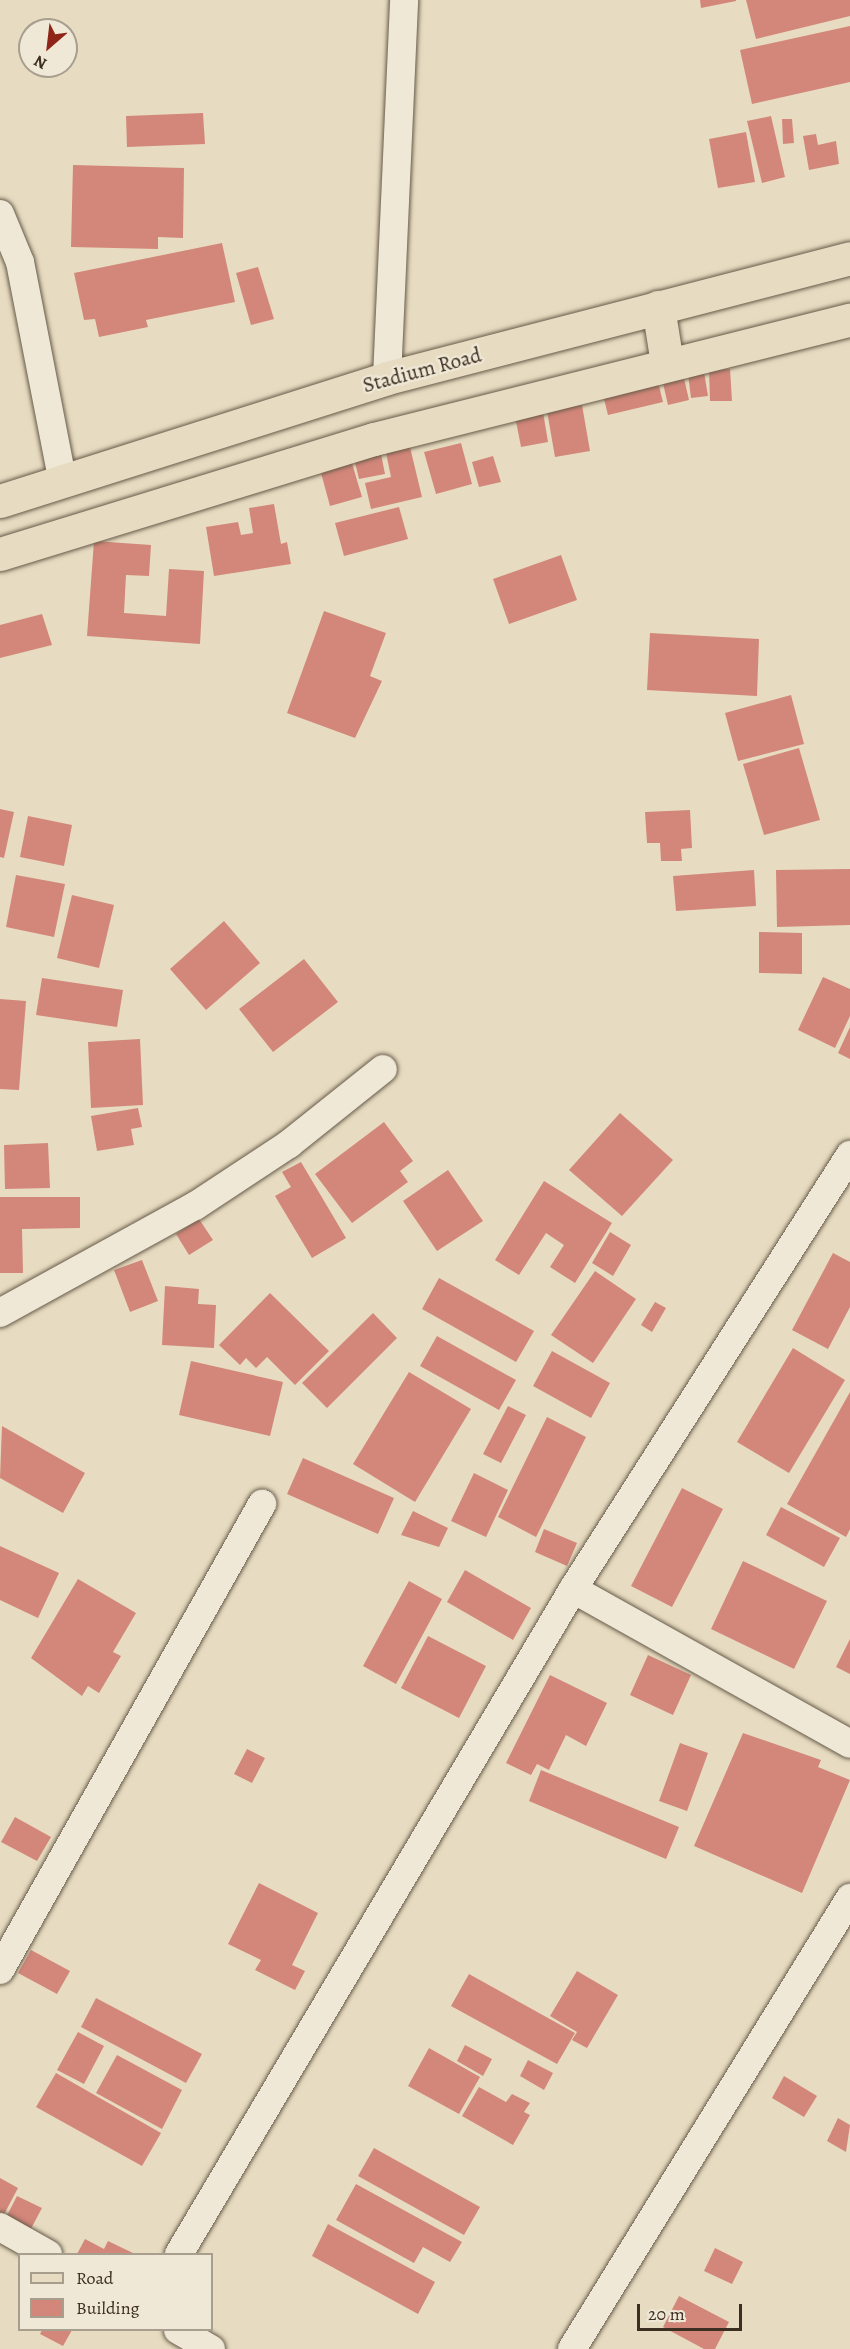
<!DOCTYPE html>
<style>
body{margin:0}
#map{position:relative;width:850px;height:2349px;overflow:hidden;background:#e7dcc1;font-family:Alegreya,serif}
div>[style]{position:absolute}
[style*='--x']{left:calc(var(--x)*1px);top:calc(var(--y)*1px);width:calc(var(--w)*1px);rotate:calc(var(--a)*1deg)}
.building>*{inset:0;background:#d3877a}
.roads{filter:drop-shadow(0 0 2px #675a49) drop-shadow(0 0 2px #675a49)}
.street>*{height:28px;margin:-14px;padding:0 14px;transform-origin:14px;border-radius:14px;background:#efe8d7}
.primary>*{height:33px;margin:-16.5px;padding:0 16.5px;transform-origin:16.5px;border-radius:16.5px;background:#e7dcc1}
span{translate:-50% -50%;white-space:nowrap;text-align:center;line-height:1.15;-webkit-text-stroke:4.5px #efe8d7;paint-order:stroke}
.street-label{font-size:21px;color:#3c2e21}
.legend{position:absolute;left:18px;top:2253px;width:195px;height:78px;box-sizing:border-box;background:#efe8d7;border:2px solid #a79e8e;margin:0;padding:8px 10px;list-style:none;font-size:18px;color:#3c2e21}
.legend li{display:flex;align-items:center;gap:12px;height:30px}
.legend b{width:30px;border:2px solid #a79e8e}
.north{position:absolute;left:18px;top:18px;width:60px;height:60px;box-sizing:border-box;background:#efe8d7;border:2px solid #a79e8e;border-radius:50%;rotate:208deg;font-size:16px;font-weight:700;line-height:24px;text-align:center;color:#3c2e21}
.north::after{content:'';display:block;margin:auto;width:21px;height:27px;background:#8f2418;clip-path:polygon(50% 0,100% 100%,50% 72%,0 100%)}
.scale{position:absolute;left:637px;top:2304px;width:105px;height:27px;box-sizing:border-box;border:3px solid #3c2e21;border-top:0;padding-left:8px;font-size:18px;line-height:21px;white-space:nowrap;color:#3c2e21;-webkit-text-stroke:4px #efe8d7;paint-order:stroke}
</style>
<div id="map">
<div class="building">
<i style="clip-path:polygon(700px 0,736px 0,736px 1px,701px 8px)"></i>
<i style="clip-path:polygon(746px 0,850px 0,850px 16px,756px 39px)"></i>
<i style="clip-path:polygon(850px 26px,850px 82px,752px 104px,740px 50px)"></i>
<i style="clip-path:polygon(203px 113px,205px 144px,127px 147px,126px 116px)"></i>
<i style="clip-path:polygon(771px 116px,785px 177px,762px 183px,747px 121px)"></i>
<i style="clip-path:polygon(782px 119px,792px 119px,794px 143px,783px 144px)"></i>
<i style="clip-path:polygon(746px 132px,755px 182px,718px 188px,709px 139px)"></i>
<i style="clip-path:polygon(816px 134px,818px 145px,836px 141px,839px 164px,809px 170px,803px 136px)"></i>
<i style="clip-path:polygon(73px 165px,184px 168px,183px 238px,158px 237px,158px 249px,71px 247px)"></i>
<i style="clip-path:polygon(222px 243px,235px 302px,146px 320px,148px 327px,99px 337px,95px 319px,84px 320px,74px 273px)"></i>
<i style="clip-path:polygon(258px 267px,274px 319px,251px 325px,236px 273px)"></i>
<i style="clip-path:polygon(730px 369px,732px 401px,710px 401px,709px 370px)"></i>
<i style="clip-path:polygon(704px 372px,708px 396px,691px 398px,688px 374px)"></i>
<i style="clip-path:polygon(656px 374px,663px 402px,608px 415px,601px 387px)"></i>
<i style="clip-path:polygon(683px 374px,689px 400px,668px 405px,662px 379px)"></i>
<i style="clip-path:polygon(582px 405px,590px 451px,555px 457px,547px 411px)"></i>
<i style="clip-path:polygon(542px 406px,548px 442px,521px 447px,514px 411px)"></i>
<i style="clip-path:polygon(409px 443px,422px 497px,371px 509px,365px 483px,391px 477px,385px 448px)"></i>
<i style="clip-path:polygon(461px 443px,472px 484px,436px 494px,424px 452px)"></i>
<i style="clip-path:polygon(380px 449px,385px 474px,359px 479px,353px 454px)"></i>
<i style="clip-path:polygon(349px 453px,362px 497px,330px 506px,318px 462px)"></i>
<i style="clip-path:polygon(493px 456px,501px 482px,479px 487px,472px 462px)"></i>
<i style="clip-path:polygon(274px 504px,281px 544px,287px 542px,291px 564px,214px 576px,206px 527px,238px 522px,241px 535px,253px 533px,249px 508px)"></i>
<i style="clip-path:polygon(399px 507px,408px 539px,344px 556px,335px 523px)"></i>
<i style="clip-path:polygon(94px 541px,151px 545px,149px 576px,126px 575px,124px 613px,166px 616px,169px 569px,204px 571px,200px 644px,87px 636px)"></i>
<i style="clip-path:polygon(561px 555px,577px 600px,509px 624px,493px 579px)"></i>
<i style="clip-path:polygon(324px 611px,386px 633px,370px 676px,382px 681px,355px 738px,287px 713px)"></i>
<i style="clip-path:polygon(42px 614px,52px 645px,0 658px,0 625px)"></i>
<i style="clip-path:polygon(650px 633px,759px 639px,757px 696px,647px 690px)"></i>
<i style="clip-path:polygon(791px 695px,804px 744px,738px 761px,725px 713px)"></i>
<i style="clip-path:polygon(799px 748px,820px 820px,764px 835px,743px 764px)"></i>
<i style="clip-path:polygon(0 809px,14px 812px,4px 858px,0 857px)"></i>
<i style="clip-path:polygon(690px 810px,692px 848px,681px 849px,682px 861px,661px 861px,660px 843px,647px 843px,645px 812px)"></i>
<i style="clip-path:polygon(28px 816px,72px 825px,64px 866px,20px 857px)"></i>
<i style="clip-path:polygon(850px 869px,850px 925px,777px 927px,776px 870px)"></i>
<i style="clip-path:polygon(754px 870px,756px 906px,676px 911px,673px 876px)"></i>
<i style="clip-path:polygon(16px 875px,65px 884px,54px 937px,6px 927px)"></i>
<i style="clip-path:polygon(72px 895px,114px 905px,99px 968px,57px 958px)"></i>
<i style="clip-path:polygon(224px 921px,260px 963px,206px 1010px,170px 969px)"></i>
<i style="clip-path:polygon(759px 932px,802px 933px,802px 974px,759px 973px)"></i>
<i style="clip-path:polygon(304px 959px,338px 1002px,273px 1052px,239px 1009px)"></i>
<i style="clip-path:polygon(823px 977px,850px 989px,850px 1016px,835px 1048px,798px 1030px)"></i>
<i style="clip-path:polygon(42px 978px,123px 990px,117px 1027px,36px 1015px)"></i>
<i style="clip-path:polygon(0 999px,26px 1001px,19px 1090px,0 1089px)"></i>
<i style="clip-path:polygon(850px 1027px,850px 1059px,838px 1053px)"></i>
<i style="clip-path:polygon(140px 1039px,143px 1105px,91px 1108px,88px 1042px)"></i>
<i style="clip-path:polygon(138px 1108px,142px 1127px,131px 1129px,134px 1145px,97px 1151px,91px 1116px)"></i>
<i style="clip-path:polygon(620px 1113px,673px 1160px,622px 1216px,569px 1170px)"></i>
<i style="clip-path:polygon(384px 1122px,413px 1161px,400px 1171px,408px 1182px,352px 1223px,315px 1174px)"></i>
<i style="clip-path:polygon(48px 1143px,50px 1188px,5px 1189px,4px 1145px)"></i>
<i style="clip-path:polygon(301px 1162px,346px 1238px,312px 1258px,275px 1196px,291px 1187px,282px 1172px)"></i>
<i style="clip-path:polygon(448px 1170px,483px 1221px,437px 1251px,403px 1201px)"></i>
<i style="clip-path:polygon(544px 1181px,612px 1223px,575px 1283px,550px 1267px,564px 1245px,546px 1233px,519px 1275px,495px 1260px)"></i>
<i style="clip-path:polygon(0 1197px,80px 1197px,80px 1228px,22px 1229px,23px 1273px,0 1273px)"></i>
<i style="clip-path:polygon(199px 1219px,213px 1240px,189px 1255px,176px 1234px)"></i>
<i style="clip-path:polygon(610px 1232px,631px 1245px,613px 1276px,592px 1263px)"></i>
<i style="clip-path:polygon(833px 1253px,850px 1262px,850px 1307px,828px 1349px,792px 1330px)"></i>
<i style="clip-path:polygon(142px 1260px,158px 1301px,130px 1312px,114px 1270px)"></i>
<i style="clip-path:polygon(595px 1271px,636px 1299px,593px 1363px,551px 1335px)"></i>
<i style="clip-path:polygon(439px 1278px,534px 1331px,516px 1362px,422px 1309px)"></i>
<i style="clip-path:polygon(165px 1286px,199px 1289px,198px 1304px,216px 1305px,214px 1348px,162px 1345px)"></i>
<i style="clip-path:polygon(270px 1293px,329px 1351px,295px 1385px,267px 1357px,256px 1368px,246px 1358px,240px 1365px,219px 1345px)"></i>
<i style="clip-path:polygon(655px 1302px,666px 1308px,652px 1332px,641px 1325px)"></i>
<i style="clip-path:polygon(373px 1313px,397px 1338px,327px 1408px,302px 1383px)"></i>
<i style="clip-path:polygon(437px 1336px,516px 1380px,499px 1410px,420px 1366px)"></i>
<i style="clip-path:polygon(793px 1348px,845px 1380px,789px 1473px,737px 1442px)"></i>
<i style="clip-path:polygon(552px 1351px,610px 1383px,591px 1418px,533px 1386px)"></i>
<i style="clip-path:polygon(191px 1361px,283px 1382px,270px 1436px,179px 1415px)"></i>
<i style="clip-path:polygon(409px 1372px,471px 1409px,415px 1502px,353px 1464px)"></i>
<i style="clip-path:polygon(850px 1392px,850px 1529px,846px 1537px,787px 1504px)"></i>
<i style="clip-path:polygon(508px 1406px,526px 1415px,501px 1463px,483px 1454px)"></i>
<i style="clip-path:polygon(547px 1417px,586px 1437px,536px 1537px,498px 1517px)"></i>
<i style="clip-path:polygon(2px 1426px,85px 1473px,63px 1513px,0 1478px)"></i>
<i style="clip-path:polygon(303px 1458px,394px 1498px,378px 1534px,287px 1494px)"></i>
<i style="clip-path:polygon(474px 1473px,508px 1490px,486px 1537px,451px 1521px)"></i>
<i style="clip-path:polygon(682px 1488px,723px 1509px,672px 1607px,631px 1586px)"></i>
<i style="clip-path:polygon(781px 1507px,840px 1538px,824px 1567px,766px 1535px)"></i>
<i style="clip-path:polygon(413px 1511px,448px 1528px,439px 1547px,401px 1535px)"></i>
<i style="clip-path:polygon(544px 1529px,577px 1543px,567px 1566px,535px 1552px)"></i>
<i style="clip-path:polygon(0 1546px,59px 1573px,38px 1618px,0 1600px)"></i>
<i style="clip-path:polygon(743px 1561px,827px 1601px,794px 1669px,711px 1629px)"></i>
<i style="clip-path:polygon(465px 1570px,531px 1608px,513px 1640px,447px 1602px)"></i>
<i style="clip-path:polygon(78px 1579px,136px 1613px,113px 1652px,121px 1656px,99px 1693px,88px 1686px,82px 1696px,31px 1658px)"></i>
<i style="clip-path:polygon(409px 1581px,442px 1599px,396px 1684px,363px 1666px)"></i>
<i style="clip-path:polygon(428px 1636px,486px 1666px,459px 1718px,401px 1688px)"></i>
<i style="clip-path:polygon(850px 1639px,850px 1674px,836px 1667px)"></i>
<i style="clip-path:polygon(648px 1655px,691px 1675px,673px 1715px,630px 1695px)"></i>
<i style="clip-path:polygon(550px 1675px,607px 1703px,586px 1746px,566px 1735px,549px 1770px,537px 1764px,531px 1775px,506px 1763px)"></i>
<i style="clip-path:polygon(743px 1733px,821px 1760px,818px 1767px,850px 1780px,802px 1893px,694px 1846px)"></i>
<i style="clip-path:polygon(680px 1743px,708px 1753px,687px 1811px,659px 1801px)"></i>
<i style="clip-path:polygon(247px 1749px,265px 1758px,252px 1783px,234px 1774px)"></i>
<i style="clip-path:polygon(541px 1770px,679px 1827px,666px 1859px,529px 1801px)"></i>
<i style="clip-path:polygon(15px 1817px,51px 1837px,37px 1861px,1px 1842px)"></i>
<i style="clip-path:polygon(259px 1883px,318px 1913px,292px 1965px,305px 1971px,295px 1990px,255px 1970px,261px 1960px,228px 1944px)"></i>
<i style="clip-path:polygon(31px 1950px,70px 1971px,57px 1994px,18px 1973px)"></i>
<i style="clip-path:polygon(577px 1971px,618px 1995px,587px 2048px,572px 2040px,577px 2032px,550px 2016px)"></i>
<i style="clip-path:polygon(469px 1974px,575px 2033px,557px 2064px,451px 2006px)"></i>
<i style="clip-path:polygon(96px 1998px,202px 2054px,186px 2083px,81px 2027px)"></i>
<i style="clip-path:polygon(78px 2032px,104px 2046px,84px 2084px,57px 2070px)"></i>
<i style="clip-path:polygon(465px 2045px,492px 2059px,483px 2076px,457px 2061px)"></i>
<i style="clip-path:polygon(429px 2048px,480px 2077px,459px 2114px,408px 2086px)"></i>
<i style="clip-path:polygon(117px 2055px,182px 2090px,162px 2129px,96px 2093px)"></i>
<i style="clip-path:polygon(528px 2060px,553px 2073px,544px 2090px,520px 2076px)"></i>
<i style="clip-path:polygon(56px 2073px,161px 2133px,142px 2166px,36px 2107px)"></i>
<i style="clip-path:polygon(784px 2076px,817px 2096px,804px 2117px,772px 2098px)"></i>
<i style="clip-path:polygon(479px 2087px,506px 2102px,512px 2094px,530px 2103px,524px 2112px,530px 2115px,513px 2145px,462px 2116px)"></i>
<i style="clip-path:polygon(838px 2118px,850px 2125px,846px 2152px,827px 2141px)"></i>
<i style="clip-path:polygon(374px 2148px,480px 2207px,464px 2235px,358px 2176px)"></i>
<i style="clip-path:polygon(0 2178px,18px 2188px,0 2222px)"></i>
<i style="clip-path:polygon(356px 2184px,462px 2242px,450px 2262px,423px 2247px,414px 2263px,336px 2220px)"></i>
<i style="clip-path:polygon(17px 2196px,42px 2208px,26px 2238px,2px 2225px)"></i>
<i style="clip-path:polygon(328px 2224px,435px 2282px,418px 2314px,312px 2256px)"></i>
<i style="clip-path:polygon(85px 2239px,104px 2249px,108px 2241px,135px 2254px,77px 2254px)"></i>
<i style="clip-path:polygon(715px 2248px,743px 2262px,732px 2284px,704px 2271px)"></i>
<i style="clip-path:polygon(679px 2296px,729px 2322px,715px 2349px,704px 2349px,663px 2327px)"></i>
<i style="clip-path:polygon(42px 2330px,72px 2330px,63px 2346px,40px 2334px)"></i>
</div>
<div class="roads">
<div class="street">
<i style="--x:0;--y:214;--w:52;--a:67.4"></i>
<i style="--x:20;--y:262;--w:221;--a:79"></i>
<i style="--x:387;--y:378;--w:378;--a:-87.4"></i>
<i style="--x:0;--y:1313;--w:222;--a:-28.8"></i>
<i style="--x:195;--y:1206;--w:113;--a:-33.4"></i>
<i style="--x:289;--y:1144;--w:120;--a:-38.6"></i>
<i style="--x:573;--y:1589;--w:317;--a:29.2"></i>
<i style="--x:0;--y:1970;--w:535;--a:-60.65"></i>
<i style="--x:0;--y:2227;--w:55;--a:29.4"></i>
<i style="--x:179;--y:2254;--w:773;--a:-59.35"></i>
<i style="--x:573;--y:1589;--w:515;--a:-57.45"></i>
<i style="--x:178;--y:2330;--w:38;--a:30"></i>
<i style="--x:572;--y:2349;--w:530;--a:-58.35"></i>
</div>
<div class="primary">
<i style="--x:658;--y:307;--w:57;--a:80.9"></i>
<i style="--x:0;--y:501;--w:406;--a:-17.6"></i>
<i style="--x:387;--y:378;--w:478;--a:-14.5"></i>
<i style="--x:0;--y:554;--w:391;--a:-17.1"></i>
<i style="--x:374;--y:439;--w:491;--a:-14.1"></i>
</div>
</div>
<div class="street-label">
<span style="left:422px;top:370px;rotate:-15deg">Stadium Road</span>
</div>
<ul class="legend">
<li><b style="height:8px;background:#e7dcc1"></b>Road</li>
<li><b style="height:16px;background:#d3877a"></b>Building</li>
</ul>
<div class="north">N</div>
<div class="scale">20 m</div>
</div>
